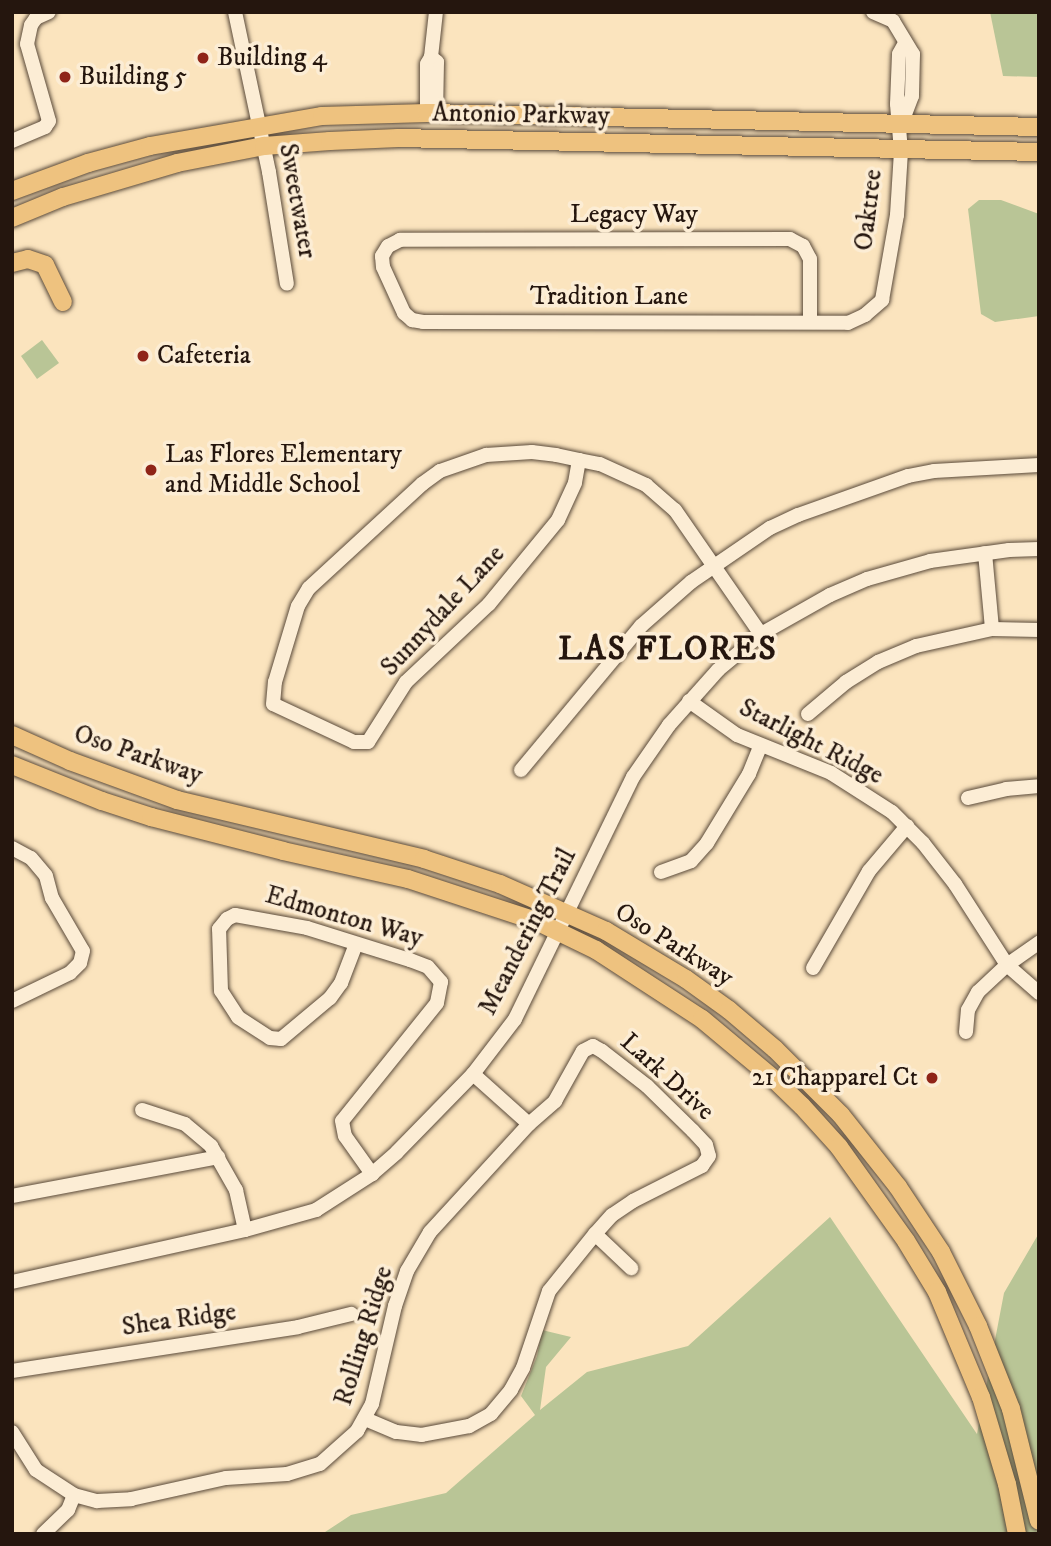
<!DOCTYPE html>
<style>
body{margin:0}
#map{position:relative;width:1051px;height:1546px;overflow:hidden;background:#fbe4be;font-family:"IM FELL DW Pica",serif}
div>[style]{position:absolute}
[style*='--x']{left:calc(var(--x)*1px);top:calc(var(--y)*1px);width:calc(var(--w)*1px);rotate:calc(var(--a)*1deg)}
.green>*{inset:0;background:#b9c596}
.roads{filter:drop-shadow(0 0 2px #5a4a3a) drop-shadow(0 0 2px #5a4a3a)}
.minor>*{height:14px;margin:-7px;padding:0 7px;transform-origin:7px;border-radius:7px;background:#fcedd5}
.major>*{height:18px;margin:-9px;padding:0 9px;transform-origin:9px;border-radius:9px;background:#eec27f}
.dots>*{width:19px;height:19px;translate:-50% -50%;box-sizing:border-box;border:4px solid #fcedd5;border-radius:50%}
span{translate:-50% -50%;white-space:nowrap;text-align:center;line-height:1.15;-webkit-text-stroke:7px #fcedd5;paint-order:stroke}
.poi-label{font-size:26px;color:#25160e}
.left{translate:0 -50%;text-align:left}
.right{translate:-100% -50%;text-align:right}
.street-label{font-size:26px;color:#25160e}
.district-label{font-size:33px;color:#25160e;font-weight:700;letter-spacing:2px}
.frame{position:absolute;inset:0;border:14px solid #25160e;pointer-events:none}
</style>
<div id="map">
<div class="green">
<i style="clip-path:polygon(990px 12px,1039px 12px,1039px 77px,1003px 76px)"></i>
<i style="clip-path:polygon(979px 200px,1001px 200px,1039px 214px,1039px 316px,995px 322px,981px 314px,968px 209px)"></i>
<i style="clip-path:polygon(42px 340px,59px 363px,37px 379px,21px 356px)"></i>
<i style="clip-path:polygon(830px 1217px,977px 1434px,1004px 1293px,1039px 1233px,1039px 1534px,322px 1534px,351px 1515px,446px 1493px,535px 1415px,521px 1396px,537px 1356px,542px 1330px,571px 1337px,546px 1367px,540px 1410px,587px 1372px,688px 1346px)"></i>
</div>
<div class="roads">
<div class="minor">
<i style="--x:235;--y:12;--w:164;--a:78"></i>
<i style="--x:269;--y:172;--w:113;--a:80.9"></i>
<i style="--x:873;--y:12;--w:22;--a:24"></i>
<i style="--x:893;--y:21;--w:39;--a:59"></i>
<i style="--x:913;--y:54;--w:42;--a:91.4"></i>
<i style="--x:912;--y:96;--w:28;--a:111"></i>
<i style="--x:431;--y:57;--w:8;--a:40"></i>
<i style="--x:437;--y:62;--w:52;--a:91.1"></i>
<i style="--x:427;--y:113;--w:49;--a:-90"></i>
<i style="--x:427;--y:64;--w:8;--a:-60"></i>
<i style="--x:431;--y:57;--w:45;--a:-83.7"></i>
<i style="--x:12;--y:141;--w:36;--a:-23"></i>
<i style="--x:45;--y:127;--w:7;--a:-56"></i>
<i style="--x:49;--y:121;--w:80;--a:-105.9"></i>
<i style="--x:27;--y:44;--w:19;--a:-78"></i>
<i style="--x:31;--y:25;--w:9;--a:-54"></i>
<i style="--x:36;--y:18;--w:14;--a:-25"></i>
<i style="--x:810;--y:322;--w:63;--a:-90"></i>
<i style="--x:810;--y:259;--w:15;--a:-118"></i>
<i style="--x:803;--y:246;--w:15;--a:-152"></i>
<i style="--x:790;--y:239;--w:390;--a:179.9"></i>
<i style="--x:400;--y:240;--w:13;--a:153"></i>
<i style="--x:388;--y:246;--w:12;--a:121"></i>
<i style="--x:382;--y:256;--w:11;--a:85"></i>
<i style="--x:383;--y:267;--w:51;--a:65.5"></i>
<i style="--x:404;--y:313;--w:11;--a:41"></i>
<i style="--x:412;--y:320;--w:11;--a:10"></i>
<i style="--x:423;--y:322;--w:425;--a:0.1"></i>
<i style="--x:848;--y:323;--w:19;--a:-25"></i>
<i style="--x:865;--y:315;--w:23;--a:-41"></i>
<i style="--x:882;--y:300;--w:86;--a:-80"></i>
<i style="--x:897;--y:215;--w:64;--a:-86.4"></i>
<i style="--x:901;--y:151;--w:47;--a:-94.9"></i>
<i style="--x:897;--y:104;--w:50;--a:-87.7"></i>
<i style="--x:899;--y:54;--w:13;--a:-61"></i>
<i style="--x:579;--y:460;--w:23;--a:100"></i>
<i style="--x:575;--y:483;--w:41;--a:114.7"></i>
<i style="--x:558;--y:520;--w:109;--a:129.4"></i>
<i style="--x:489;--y:604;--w:114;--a:136.8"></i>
<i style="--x:406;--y:682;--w:71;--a:122.3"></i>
<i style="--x:368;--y:742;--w:14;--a:180"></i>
<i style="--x:354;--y:742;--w:89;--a:-154.9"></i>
<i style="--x:273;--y:704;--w:22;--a:-85"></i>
<i style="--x:275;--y:682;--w:79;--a:-73.2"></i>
<i style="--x:298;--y:606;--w:21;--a:-59"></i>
<i style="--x:309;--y:588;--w:154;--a:-42.6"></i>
<i style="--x:422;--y:484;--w:22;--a:-36"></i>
<i style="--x:440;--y:471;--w:49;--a:-19.2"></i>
<i style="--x:486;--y:455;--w:46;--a:-3.7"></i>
<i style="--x:532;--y:452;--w:24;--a:7"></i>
<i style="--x:556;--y:455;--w:24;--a:12"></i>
<i style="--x:579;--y:460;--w:21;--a:11"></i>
<i style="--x:600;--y:464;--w:51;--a:24.5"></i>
<i style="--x:646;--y:485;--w:38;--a:41"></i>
<i style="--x:675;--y:510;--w:151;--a:55.3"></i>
<i style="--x:985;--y:553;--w:76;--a:84.7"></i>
<i style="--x:689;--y:701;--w:59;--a:35.3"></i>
<i style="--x:737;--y:735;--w:101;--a:22"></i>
<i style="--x:831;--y:773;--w:72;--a:32.6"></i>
<i style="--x:892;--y:812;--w:44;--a:45"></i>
<i style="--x:923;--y:843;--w:52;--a:52"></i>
<i style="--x:955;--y:884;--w:96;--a:57.3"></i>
<i style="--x:1007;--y:965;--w:43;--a:41.2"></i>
<i style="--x:808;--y:714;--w:50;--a:-40.1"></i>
<i style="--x:846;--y:682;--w:38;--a:-32"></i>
<i style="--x:878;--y:662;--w:41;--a:-22.8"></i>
<i style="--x:916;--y:646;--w:78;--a:-12.6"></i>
<i style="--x:992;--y:629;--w:47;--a:1.2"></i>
<i style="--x:521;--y:770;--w:187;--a:-50.2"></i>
<i style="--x:641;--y:626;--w:67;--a:-41.3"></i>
<i style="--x:691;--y:582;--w:96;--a:-34.4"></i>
<i style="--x:770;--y:528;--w:31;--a:-25"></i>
<i style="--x:798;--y:515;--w:117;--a:-19.5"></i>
<i style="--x:908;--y:476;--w:26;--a:-11"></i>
<i style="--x:934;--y:471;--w:105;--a:-3.3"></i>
<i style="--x:968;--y:798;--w:39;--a:-13"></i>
<i style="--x:1006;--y:789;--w:33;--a:-5"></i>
<i style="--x:12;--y:848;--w:21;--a:28"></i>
<i style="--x:31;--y:858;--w:23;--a:50"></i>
<i style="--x:46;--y:876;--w:23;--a:75"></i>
<i style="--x:52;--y:898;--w:61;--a:59.7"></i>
<i style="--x:83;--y:951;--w:12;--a:104"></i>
<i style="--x:80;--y:963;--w:14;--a:135"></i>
<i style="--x:70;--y:973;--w:64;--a:154.2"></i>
<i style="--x:661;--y:872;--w:32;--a:-20"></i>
<i style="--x:691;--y:861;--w:24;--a:-48"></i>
<i style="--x:707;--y:843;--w:81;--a:-58.7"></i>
<i style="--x:749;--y:774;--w:31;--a:-68"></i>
<i style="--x:356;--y:944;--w:42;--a:111"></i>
<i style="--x:341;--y:983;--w:19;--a:126"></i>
<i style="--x:330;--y:998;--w:64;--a:140.1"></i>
<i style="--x:281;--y:1039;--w:11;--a:-175"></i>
<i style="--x:270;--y:1038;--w:38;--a:-147"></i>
<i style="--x:238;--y:1017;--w:31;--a:-123"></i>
<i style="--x:221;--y:991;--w:62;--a:-91.8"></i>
<i style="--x:219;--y:929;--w:13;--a:-51"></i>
<i style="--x:227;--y:919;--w:9;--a:-27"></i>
<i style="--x:235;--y:915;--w:73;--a:10.2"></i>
<i style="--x:307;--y:928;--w:108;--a:17.3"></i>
<i style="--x:410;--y:960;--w:19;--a:21"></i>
<i style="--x:428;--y:967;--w:20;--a:49"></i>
<i style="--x:441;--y:982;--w:21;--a:101"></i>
<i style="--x:437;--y:1003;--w:151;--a:128.8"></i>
<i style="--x:342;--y:1121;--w:15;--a:79"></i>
<i style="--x:345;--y:1136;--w:47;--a:54.6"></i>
<i style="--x:813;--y:968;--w:112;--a:-60"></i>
<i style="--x:869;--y:871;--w:59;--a:-49.8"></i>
<i style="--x:966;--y:1032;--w:22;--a:-85"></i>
<i style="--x:968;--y:1010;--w:21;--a:-61"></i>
<i style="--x:978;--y:992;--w:40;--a:-43"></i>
<i style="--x:1007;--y:965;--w:39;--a:-35"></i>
<i style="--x:473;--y:1074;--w:75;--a:41.8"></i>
<i style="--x:142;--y:1110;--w:45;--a:18"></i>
<i style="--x:185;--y:1124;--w:34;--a:40"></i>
<i style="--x:211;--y:1146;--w:51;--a:60.4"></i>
<i style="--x:236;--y:1190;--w:41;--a:77.3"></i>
<i style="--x:12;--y:1196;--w:210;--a:-10.7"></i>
<i style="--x:595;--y:1234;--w:50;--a:43.4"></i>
<i style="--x:12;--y:1282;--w:239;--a:-12.6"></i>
<i style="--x:245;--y:1230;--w:74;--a:-15.7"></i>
<i style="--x:316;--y:1210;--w:67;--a:-32.7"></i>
<i style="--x:372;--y:1174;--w:33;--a:-41"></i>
<i style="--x:397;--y:1152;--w:109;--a:-45.7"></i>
<i style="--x:473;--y:1074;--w:69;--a:-52.6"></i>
<i style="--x:515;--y:1019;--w:269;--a:-64"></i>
<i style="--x:633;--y:777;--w:63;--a:-55.3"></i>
<i style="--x:669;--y:725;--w:74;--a:-48.3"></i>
<i style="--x:718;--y:670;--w:56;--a:-39.9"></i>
<i style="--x:761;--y:634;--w:79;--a:-29.5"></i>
<i style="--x:830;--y:595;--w:40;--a:-23.4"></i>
<i style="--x:867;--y:579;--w:66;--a:-15.9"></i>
<i style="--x:930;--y:561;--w:80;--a:-7.9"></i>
<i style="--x:1009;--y:550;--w:30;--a:-2"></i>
<i style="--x:12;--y:1371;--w:289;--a:-8.7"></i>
<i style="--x:298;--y:1327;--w:55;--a:-13.8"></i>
<i style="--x:12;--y:1432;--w:45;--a:57.7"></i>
<i style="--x:36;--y:1470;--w:45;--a:33.3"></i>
<i style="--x:74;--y:1495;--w:24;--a:15"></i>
<i style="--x:97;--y:1501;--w:34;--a:-3"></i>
<i style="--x:131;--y:1499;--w:97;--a:-12.5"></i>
<i style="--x:226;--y:1478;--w:61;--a:-3.8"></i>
<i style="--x:287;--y:1474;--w:34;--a:-17"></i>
<i style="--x:320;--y:1464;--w:50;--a:-41.7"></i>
<i style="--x:357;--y:1431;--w:31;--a:-61"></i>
<i style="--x:372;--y:1404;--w:101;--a:-76.8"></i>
<i style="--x:395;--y:1306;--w:37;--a:-71"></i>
<i style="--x:407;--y:1271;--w:45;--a:-59.5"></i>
<i style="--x:430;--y:1232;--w:147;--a:-47.5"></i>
<i style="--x:529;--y:1124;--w:35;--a:-41"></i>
<i style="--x:555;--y:1101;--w:57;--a:-60.8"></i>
<i style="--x:583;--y:1051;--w:11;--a:-27"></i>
<i style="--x:593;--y:1046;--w:10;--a:29"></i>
<i style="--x:602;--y:1051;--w:57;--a:37.9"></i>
<i style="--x:647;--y:1086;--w:64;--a:44.4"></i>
<i style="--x:693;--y:1131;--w:19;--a:47"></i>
<i style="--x:706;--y:1145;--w:11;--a:75"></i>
<i style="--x:709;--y:1156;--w:12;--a:125"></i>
<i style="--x:702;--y:1166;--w:77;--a:153.1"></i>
<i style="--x:633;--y:1201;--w:25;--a:146"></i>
<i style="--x:612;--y:1215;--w:25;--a:132"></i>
<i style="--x:595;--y:1234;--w:73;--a:128.9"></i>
<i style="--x:549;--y:1291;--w:81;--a:108.7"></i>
<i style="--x:523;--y:1368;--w:25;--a:119"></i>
<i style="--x:511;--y:1390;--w:31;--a:130"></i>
<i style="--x:491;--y:1414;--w:25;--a:151"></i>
<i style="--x:469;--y:1426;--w:48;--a:169.2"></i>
<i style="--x:422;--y:1435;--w:26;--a:-173"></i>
<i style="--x:396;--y:1432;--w:34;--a:-157"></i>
<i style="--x:43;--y:1534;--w:35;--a:-44"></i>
<i style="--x:68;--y:1510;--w:16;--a:-68"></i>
</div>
<div class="major">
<i style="--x:12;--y:191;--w:81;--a:-20.2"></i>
<i style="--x:88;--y:163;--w:64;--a:-15.3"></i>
<i style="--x:150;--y:146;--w:175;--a:-9.9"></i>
<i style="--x:322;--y:116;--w:105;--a:-1.6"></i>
<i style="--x:427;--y:113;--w:612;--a:1.31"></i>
<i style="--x:12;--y:218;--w:55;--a:-22.4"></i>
<i style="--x:63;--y:197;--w:119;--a:-16.6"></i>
<i style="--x:177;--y:163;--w:89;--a:-11.1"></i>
<i style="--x:264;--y:146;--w:66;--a:-4.3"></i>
<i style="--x:330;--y:141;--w:68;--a:-2.5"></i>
<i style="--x:398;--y:138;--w:641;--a:1.25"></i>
<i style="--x:12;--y:263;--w:16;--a:-14"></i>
<i style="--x:28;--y:259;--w:18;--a:19"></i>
<i style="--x:45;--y:265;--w:41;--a:64.1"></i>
<i style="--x:12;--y:735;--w:64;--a:24.1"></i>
<i style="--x:70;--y:761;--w:114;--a:20"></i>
<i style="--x:177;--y:800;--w:254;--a:13.4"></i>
<i style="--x:424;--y:859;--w:80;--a:18.2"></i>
<i style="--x:500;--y:884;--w:116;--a:23.9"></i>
<i style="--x:606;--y:931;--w:93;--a:31"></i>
<i style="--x:686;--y:979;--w:53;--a:35.8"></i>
<i style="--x:729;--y:1010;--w:60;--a:40.3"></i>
<i style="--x:775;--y:1049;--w:93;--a:45"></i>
<i style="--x:841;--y:1115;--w:92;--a:51.6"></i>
<i style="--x:898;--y:1187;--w:78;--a:56.5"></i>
<i style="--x:941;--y:1252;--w:83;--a:63.4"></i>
<i style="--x:978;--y:1326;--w:89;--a:68.3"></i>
<i style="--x:1011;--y:1409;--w:115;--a:76"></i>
<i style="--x:12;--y:765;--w:97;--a:21.8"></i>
<i style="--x:102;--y:801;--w:52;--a:18.1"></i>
<i style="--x:151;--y:817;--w:136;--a:14.4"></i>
<i style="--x:283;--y:851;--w:128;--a:12.6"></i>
<i style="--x:408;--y:879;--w:135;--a:18.2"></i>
<i style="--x:536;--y:921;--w:67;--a:25.8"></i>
<i style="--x:596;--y:950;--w:126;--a:33.1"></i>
<i style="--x:702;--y:1019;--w:95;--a:39.9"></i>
<i style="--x:775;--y:1080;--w:37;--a:44"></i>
<i style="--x:802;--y:1106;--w:55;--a:47.9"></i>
<i style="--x:839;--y:1147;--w:115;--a:54.5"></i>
<i style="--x:906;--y:1241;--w:60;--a:58.7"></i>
<i style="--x:937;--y:1292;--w:114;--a:67.3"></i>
<i style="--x:981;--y:1397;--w:91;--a:73.4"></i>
<i style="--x:1007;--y:1484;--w:51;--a:78.7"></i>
</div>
</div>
<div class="dots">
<i style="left:203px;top:58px;background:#8f2418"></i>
<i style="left:65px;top:77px;background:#8f2418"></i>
<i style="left:143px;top:356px;background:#8f2418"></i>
<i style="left:151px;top:470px;background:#8f2418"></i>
<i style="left:932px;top:1078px;background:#8f2418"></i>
</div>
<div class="poi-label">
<span class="left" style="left:217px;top:58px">Building 4</span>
<span class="left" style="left:79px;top:77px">Building 5</span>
<span class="left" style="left:157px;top:356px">Cafeteria</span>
<span class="left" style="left:165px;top:470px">Las Flores Elementary<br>and Middle School</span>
<span class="right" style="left:918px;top:1078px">21 Chapparel Ct</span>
</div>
<div class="street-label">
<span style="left:521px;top:115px;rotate:1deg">Antonio Parkway</span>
<span style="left:297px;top:201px;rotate:80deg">Sweetwater</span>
<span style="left:869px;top:210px;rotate:-83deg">Oaktree</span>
<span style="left:634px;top:215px">Legacy Way</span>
<span style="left:609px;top:297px">Tradition Lane</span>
<span style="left:443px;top:611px;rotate:-47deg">Sunnydale Lane</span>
<span style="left:811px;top:742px;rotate:27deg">Starlight Ridge</span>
<span style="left:138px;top:755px;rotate:19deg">Oso Parkway</span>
<span style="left:344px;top:917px;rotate:16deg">Edmonton Way</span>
<span style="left:528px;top:932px;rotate:-63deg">Meandering Trail</span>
<span style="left:674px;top:945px;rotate:32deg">Oso Parkway</span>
<span style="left:667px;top:1077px;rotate:42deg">Lark Drive</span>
<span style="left:179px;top:1320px;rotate:-8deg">Shea Ridge</span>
<span style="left:364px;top:1336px;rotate:-73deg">Rolling Ridge</span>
</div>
<div class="district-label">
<span style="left:668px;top:650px">LAS FLORES</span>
</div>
<div class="frame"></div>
</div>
